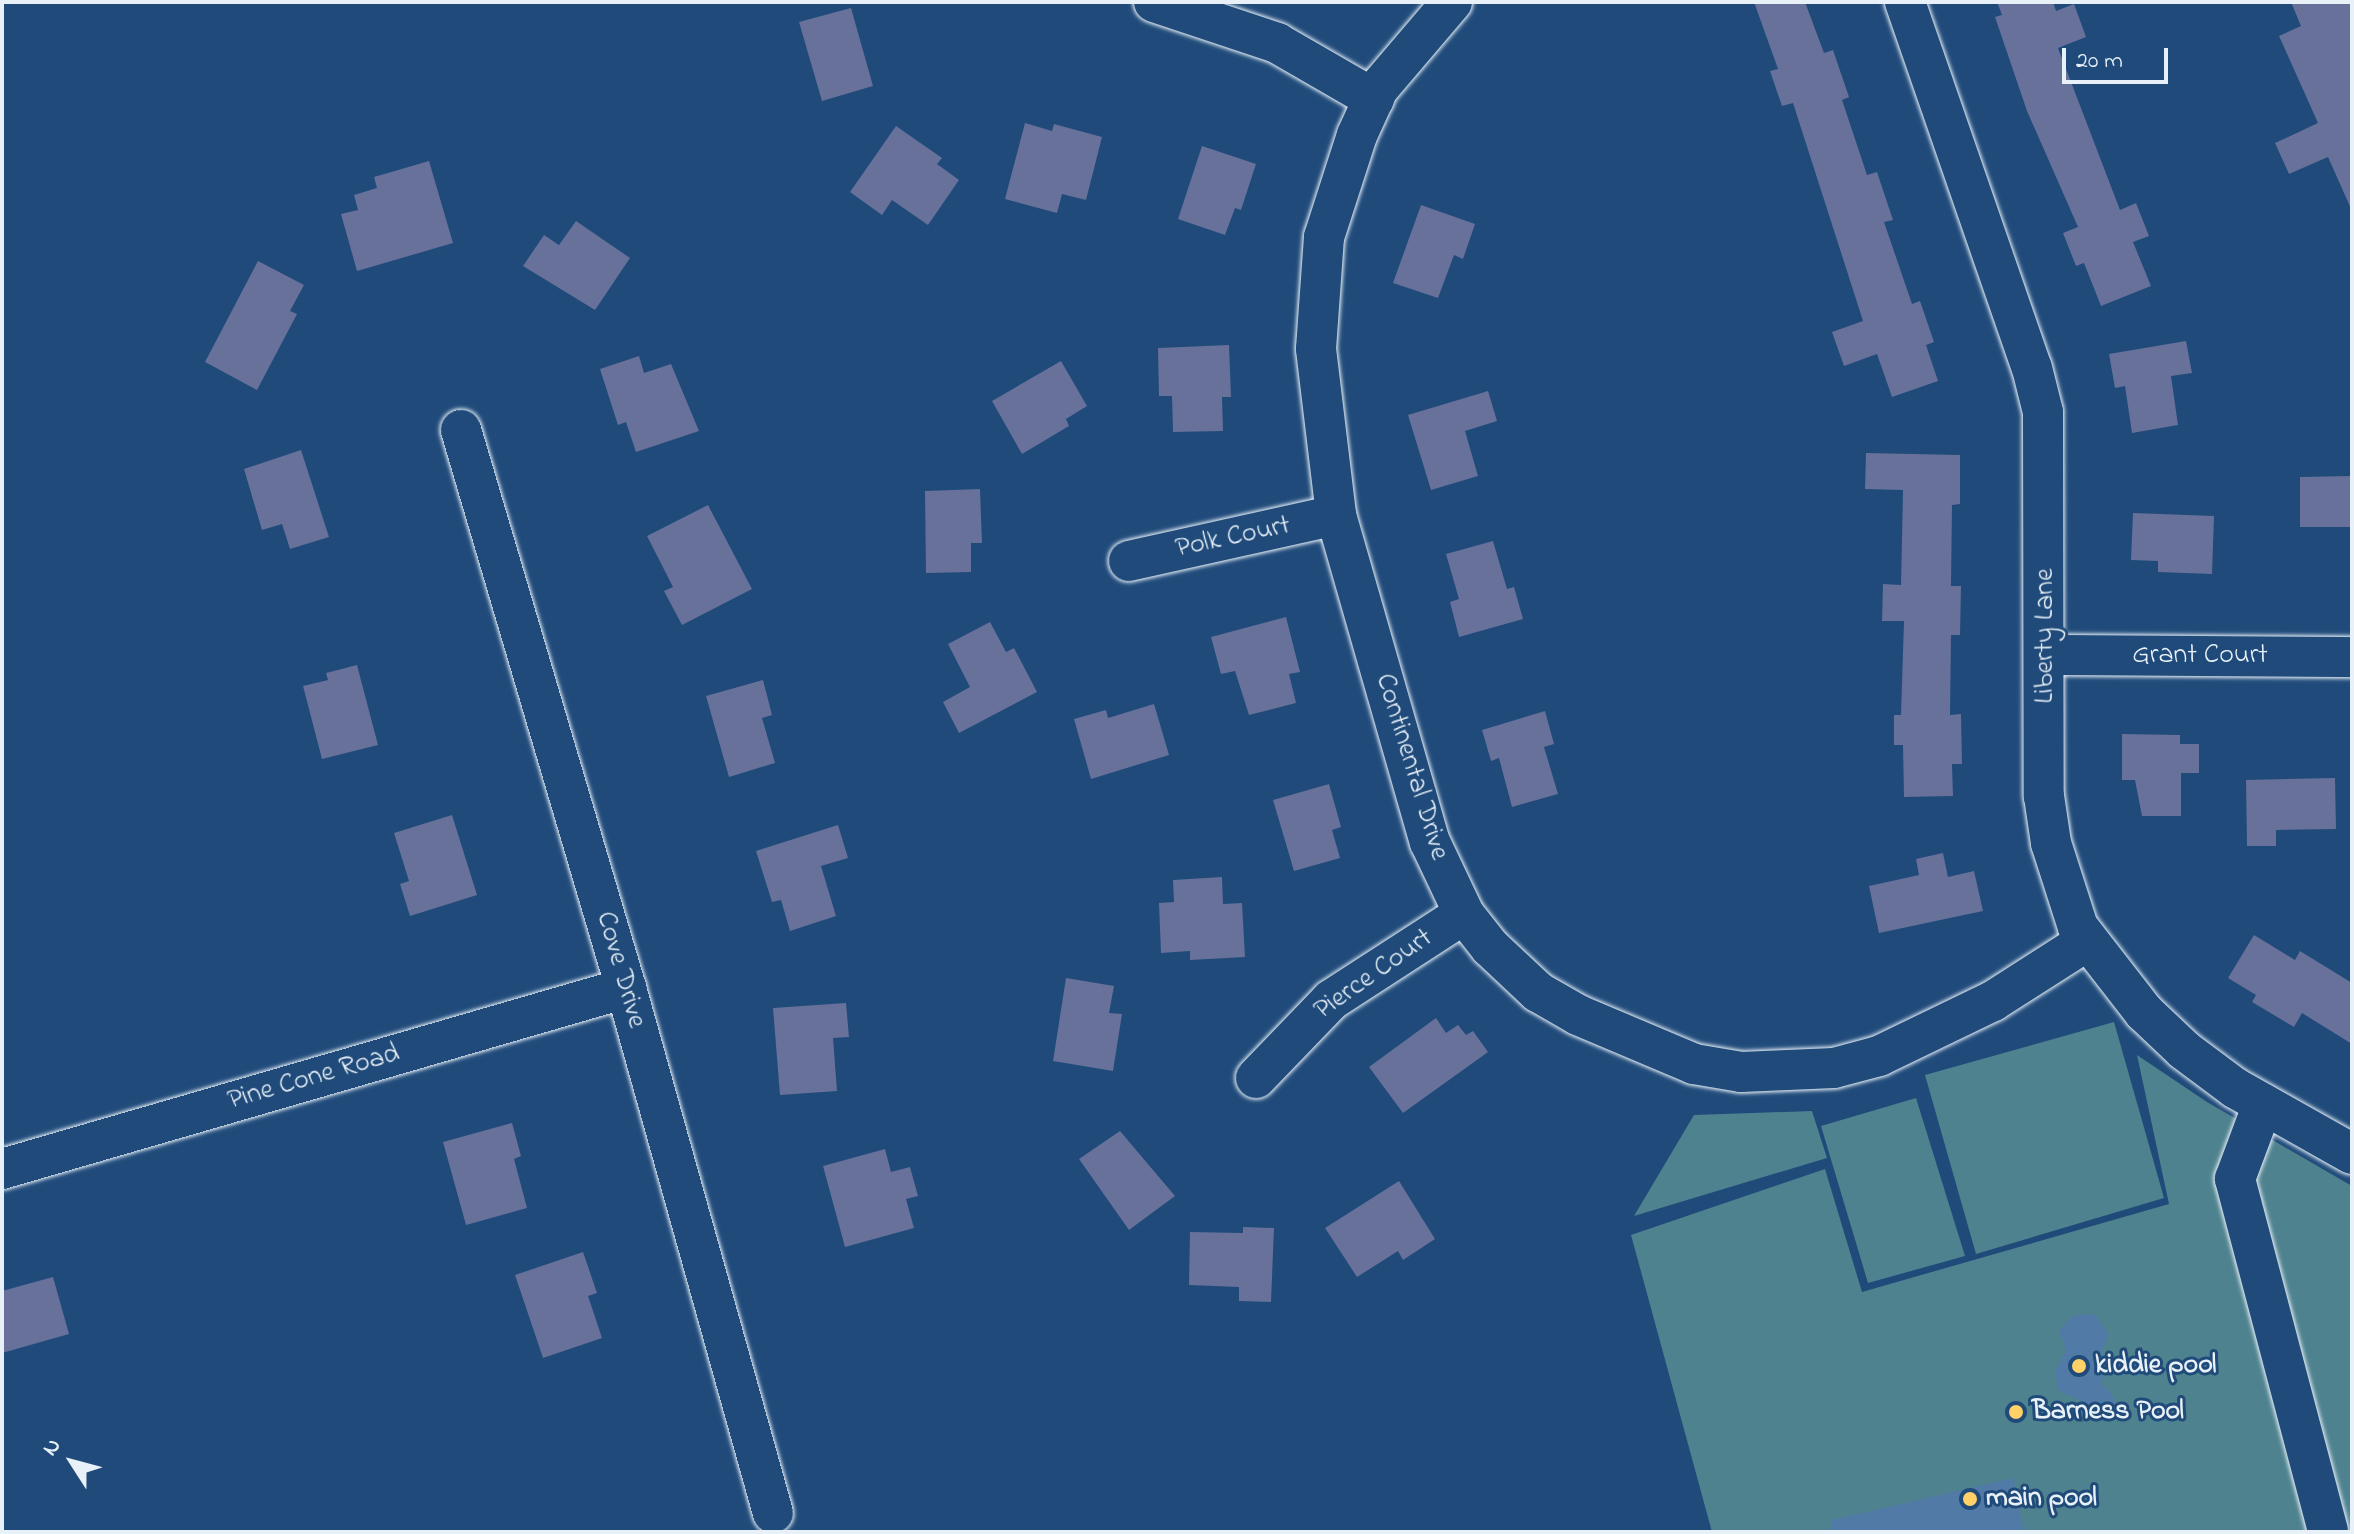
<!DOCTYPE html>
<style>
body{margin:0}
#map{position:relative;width:2354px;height:1534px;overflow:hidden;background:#1f4a7a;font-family:"Indie Flower",sans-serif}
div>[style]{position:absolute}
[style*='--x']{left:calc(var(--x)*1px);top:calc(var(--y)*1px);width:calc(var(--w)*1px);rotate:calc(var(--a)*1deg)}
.green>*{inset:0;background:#4e828f}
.water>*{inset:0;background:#517ba6}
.building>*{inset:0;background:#67719a}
.roads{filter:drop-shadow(0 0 2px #e8f1f8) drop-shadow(0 0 2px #e8f1f8)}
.minor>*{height:40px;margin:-20px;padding:0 20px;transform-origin:20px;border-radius:20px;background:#1f4a7a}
.dots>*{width:22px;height:22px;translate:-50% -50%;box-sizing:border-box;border:4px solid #1f4a7a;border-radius:50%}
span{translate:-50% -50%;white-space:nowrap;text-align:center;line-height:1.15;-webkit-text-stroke:6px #1f4a7a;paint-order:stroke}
.street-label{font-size:28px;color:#e8f1f8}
.poi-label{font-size:28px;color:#e8f1f8;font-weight:700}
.left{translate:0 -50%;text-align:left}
.frame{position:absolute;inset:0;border:4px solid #e8f1f8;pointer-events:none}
.north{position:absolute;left:32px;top:1422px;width:80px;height:80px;-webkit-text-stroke:6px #1f4a7a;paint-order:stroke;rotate:306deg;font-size:22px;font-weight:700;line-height:32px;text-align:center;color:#e8f1f8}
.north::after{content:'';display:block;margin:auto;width:28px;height:36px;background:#e8f1f8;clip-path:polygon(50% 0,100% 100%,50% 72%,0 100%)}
.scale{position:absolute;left:2062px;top:48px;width:106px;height:36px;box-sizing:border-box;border:4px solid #e8f1f8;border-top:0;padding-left:10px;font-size:24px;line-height:28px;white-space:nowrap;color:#e8f1f8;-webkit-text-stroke:6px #1f4a7a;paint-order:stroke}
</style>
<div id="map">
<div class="green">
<i style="clip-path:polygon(2114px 1022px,2164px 1198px,1976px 1254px,1925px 1075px)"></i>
<i style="clip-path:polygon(2137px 1055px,2207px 1102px,2352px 1186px,2352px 1532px,1712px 1532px,1631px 1235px,1825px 1169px,1862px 1292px,2169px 1204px)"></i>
<i style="clip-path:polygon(1916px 1098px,1965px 1256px,1868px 1283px,1821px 1126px)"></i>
<i style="clip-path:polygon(1812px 1111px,1827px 1158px,1634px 1216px,1694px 1115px)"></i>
</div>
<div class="water">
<i style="clip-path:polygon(2094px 1314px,2109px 1334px,2098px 1361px,2104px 1373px,2101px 1385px,2112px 1393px,2116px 1406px,2105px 1421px,2090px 1416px,2081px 1401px,2058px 1390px,2055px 1371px,2066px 1350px,2059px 1331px,2072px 1316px)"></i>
<i style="clip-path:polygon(2013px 1478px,2024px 1532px,1829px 1532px,1832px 1520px)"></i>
</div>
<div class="building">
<i style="clip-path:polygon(1754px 2px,1805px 2px,1824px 53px,1833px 50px,1849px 97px,1842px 100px,1867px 175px,1877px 172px,1893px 220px,1884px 222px,1912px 304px,1920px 301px,1934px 342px,1926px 345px,1938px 381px,1892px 397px,1877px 354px,1844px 366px,1832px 332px,1863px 321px,1793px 103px,1782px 106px,1770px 71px,1778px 69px)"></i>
<i style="clip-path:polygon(1997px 2px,2053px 2px,2056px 11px,2074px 4px,2086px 37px,2058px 48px,2120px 210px,2136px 203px,2149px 236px,2133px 242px,2151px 286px,2101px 306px,2084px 263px,2076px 266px,2063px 233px,2078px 227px,2027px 111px,1995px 17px,2002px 15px)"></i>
<i style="clip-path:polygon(2291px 2px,2352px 2px,2352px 211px,2328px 157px,2289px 174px,2275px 143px,2318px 123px,2279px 36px,2301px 26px)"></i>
<i style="clip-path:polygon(851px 8px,873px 86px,822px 101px,799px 22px)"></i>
<i style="clip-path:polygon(1025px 123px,1052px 131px,1054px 124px,1102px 137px,1086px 200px,1062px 194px,1057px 213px,1005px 199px)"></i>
<i style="clip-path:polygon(896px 126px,942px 158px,937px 164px,959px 180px,928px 225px,892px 200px,882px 215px,850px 192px)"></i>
<i style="clip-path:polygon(1202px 146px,1256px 164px,1241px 210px,1235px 208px,1225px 235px,1178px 219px)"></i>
<i style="clip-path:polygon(429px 161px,453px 243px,357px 271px,341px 214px,358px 210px,354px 195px,377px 188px,374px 177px)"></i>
<i style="clip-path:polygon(1421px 205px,1475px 224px,1463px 259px,1454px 255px,1438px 298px,1393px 283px)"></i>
<i style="clip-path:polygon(576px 221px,630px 258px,595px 310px,523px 266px,544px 235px,559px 245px)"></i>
<i style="clip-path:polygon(258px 261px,304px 285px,290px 311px,297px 314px,257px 390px,205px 362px)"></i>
<i style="clip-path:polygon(2186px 341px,2192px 373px,2171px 376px,2178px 425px,2132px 433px,2125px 386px,2115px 388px,2109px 354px)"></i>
<i style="clip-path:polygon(1229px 345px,1231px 397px,1222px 397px,1223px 431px,1173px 432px,1172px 396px,1159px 396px,1158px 348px)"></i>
<i style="clip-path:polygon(639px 356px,644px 373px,671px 364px,699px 431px,636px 452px,626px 422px,618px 425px,600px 369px)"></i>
<i style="clip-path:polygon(1061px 361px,1087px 406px,1066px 419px,1069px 426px,1022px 454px,992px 401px)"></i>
<i style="clip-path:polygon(1488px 391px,1497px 421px,1465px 431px,1478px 476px,1431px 490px,1408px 415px)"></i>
<i style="clip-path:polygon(301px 450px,329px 537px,290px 549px,282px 524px,262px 530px,244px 469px)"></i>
<i style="clip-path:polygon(1866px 453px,1960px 455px,1960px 504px,1952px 505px,1951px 586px,1961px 586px,1960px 635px,1951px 635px,1950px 715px,1961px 714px,1962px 764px,1952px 764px,1953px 796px,1904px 797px,1903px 745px,1894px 745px,1894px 715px,1901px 715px,1904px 621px,1882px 621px,1883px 584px,1901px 585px,1903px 490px,1865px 489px)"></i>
<i style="clip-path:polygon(2352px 476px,2352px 527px,2300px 527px,2300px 477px)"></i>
<i style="clip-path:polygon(980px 489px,982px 543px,971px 543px,971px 572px,926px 573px,925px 491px)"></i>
<i style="clip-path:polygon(708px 505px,752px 589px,682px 625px,664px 591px,673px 587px,647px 536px)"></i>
<i style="clip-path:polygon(2133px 513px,2214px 516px,2212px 574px,2158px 572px,2158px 561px,2131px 560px)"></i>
<i style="clip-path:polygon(1493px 541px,1507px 589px,1514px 587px,1523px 619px,1459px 637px,1450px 602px,1459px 599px,1446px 554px)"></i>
<i style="clip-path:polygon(1286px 617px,1300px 672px,1289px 674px,1296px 703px,1249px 715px,1235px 671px,1221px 674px,1211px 637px)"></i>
<i style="clip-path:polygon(990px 622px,1006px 652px,1014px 648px,1037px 692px,959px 733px,943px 702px,970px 687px,948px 644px)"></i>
<i style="clip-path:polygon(357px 665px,378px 745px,322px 759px,303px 686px,328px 680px,326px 673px)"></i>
<i style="clip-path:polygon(763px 680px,772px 715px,762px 718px,775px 763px,729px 777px,706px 696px)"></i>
<i style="clip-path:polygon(1154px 704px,1169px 755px,1091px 779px,1074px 719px,1106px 710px,1108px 718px)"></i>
<i style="clip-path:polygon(1545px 711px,1554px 744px,1544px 747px,1558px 794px,1512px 807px,1499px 758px,1491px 761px,1482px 730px)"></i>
<i style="clip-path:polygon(2122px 734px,2180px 735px,2180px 744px,2199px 744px,2199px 773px,2181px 773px,2181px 816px,2142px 816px,2135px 780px,2122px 780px)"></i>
<i style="clip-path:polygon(2335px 778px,2336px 829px,2276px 830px,2276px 846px,2247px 846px,2246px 780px)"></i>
<i style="clip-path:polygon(1329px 784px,1341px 827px,1332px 830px,1340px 858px,1294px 871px,1273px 800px)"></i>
<i style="clip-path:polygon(452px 815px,477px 895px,410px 916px,400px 884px,409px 881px,394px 833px)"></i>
<i style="clip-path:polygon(838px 825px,848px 858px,821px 866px,836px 916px,790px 931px,781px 900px,772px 902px,756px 851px)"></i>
<i style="clip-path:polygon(1943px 853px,1948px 877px,1974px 871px,1983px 911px,1879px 933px,1869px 886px,1919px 875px,1916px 859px)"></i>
<i style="clip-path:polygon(1222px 877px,1223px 904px,1242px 903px,1245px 957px,1190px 960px,1190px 951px,1161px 953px,1159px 903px,1174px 902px,1173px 880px)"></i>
<i style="clip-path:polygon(2254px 935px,2295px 960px,2300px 951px,2352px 983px,2352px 1044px,2302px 1013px,2294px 1027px,2252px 1002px,2256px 995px,2228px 978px)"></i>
<i style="clip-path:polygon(1066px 978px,1114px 986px,1109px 1013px,1122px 1014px,1113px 1071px,1053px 1061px)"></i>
<i style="clip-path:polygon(846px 1003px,849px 1037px,833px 1038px,837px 1091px,780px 1095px,773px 1008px)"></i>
<i style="clip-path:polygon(1436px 1018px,1446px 1033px,1458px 1025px,1466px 1035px,1473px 1031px,1488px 1052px,1403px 1113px,1369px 1067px)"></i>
<i style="clip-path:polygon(512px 1123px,521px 1156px,514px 1159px,527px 1208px,466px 1225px,443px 1142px)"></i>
<i style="clip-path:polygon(1120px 1131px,1175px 1196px,1129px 1230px,1079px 1159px)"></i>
<i style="clip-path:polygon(885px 1149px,891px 1172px,910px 1167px,918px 1196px,906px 1199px,914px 1228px,845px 1247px,823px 1166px)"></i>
<i style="clip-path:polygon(1399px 1181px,1435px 1239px,1403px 1260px,1398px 1251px,1357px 1277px,1325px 1228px)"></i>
<i style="clip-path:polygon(1243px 1227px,1274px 1228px,1271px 1302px,1239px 1301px,1239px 1287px,1189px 1285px,1190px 1232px,1243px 1233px)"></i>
<i style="clip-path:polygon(583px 1252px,597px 1293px,588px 1296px,602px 1338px,543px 1358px,515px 1275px)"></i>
<i style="clip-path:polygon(53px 1277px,69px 1334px,2px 1353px,2px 1291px)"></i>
</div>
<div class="roads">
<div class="minor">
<i style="--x:1154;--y:2;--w:130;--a:18.4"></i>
<i style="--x:1277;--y:43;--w:112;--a:30"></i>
<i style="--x:1452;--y:2;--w:114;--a:130.4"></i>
<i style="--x:1378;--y:89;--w:51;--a:114.5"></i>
<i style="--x:1357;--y:135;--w:107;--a:107.9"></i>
<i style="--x:1324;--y:237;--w:112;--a:94.1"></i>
<i style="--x:1316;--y:349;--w:167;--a:83.1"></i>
<i style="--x:1336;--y:515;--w:340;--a:74"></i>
<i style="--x:1430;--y:842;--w:80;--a:64.7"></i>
<i style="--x:1464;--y:914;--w:42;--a:51.8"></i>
<i style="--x:1490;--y:947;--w:66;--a:43.2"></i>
<i style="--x:1538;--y:992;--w:46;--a:29.9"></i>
<i style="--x:1578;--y:1015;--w:126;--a:22.9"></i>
<i style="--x:1694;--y:1064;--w:48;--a:9.7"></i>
<i style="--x:1741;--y:1072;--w:93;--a:-2.5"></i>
<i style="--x:1834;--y:1068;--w:47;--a:-14.9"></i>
<i style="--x:1879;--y:1056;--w:127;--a:-25.8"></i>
<i style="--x:1993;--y:1001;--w:112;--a:-32.6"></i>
<i style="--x:1905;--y:2;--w:387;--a:70.9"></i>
<i style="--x:2032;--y:368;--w:45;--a:76"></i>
<i style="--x:2043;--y:412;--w:384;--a:89.9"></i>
<i style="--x:2044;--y:796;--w:48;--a:81.5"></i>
<i style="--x:2051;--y:843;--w:88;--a:72.2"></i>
<i style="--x:2078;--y:927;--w:108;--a:52.2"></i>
<i style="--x:2144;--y:1012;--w:55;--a:43.5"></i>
<i style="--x:2184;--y:1050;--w:64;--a:36.7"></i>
<i style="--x:2235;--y:1088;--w:134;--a:29.4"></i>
<i style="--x:461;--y:430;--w:582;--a:73.53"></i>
<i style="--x:626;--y:988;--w:545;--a:74.36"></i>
<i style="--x:1129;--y:561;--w:212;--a:-12.5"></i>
<i style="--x:2047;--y:655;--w:305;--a:0.4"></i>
<i style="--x:1256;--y:1078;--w:108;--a:-46.1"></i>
<i style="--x:1331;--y:1000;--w:158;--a:-32.9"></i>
<i style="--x:2263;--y:1104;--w:80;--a:110.5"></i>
<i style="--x:2235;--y:1179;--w:365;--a:75.2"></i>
<i style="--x:2;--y:1169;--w:650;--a:-16.18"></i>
</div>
</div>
<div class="dots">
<i style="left:2079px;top:1366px;background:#ffd166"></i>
<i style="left:2016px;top:1412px;background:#ffd166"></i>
<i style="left:1970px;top:1499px;background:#ffd166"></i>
</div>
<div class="street-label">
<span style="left:1233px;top:538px;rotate:-12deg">Polk Court</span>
<span style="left:2046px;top:636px;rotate:-90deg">Liberty Lane</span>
<span style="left:2200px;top:656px">Grant Court</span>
<span style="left:1411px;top:767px;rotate:73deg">Continental Drive</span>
<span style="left:620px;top:970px;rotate:74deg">Cove Drive</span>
<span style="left:1374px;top:975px;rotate:-35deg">Pierce Court</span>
<span style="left:314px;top:1078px;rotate:-16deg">Pine Cone Road</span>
</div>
<div class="poi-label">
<span class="left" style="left:2095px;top:1366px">kiddie pool</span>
<span class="left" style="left:2032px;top:1412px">Barness Pool</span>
<span class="left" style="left:1986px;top:1499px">main pool</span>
</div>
<div class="frame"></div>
<div class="north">N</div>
<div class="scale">20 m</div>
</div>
